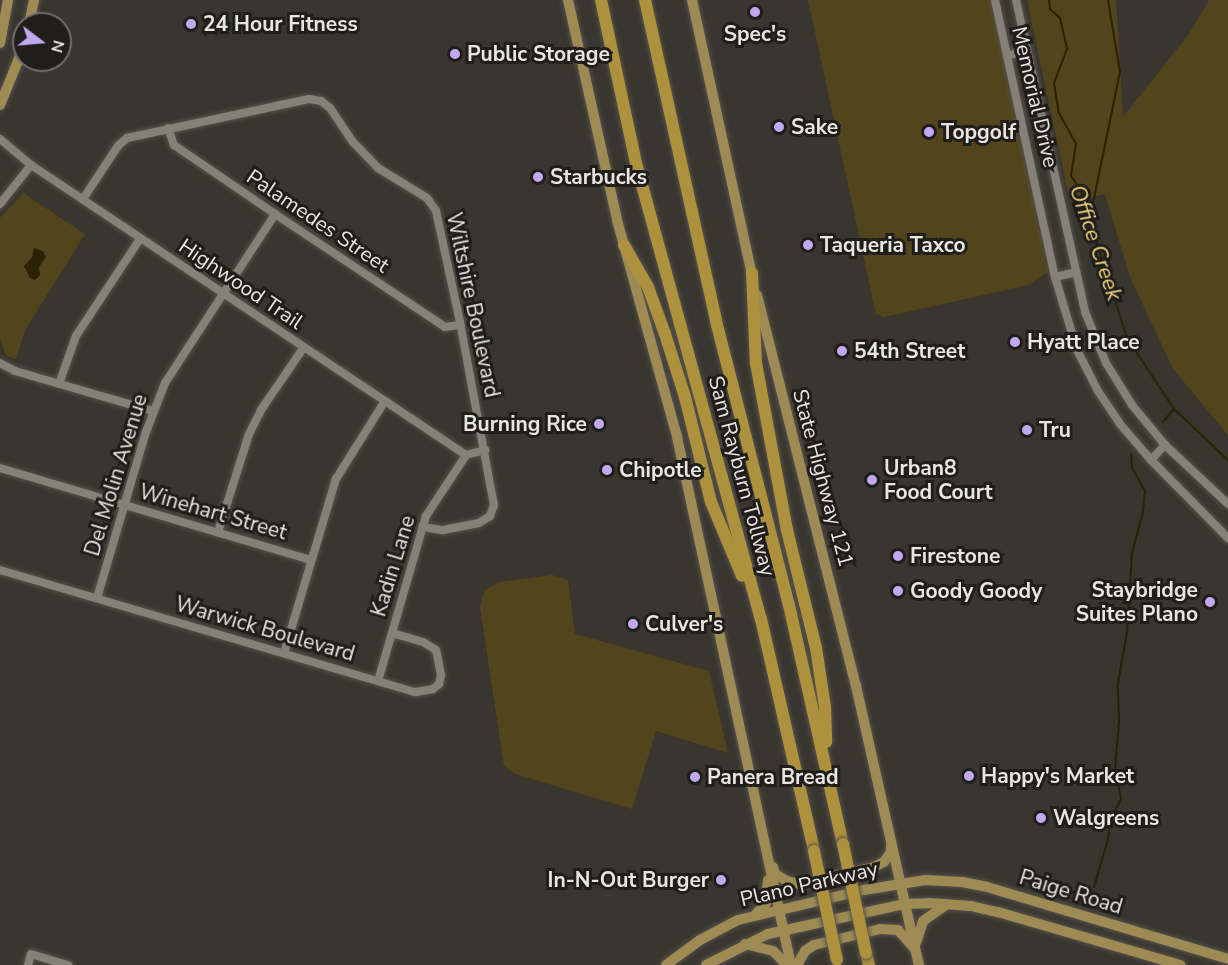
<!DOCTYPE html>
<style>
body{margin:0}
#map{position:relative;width:1228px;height:965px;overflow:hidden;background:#39362f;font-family:"Nunito Sans",sans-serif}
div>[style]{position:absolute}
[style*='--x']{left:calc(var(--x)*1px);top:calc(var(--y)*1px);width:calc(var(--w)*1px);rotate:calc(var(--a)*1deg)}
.green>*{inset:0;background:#52451d}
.water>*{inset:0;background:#2b2205}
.stream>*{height:2px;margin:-1px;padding:0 1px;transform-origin:1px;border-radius:1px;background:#2b2205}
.roads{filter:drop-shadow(0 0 2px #54524c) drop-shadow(0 0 2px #54524c)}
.minor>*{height:8px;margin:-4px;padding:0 4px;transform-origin:4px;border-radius:4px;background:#858179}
.major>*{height:10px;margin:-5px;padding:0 5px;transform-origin:5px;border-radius:5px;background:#9e8b54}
.highway>*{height:12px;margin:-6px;padding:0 6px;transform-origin:6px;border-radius:6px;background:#ae913c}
.bridges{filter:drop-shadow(0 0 2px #54524c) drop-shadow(0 0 2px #54524c)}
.highway-bridge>*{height:12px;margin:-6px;padding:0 6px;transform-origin:6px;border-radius:6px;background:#ae913c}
.dots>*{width:16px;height:16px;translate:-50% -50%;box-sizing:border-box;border:3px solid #1f1e1a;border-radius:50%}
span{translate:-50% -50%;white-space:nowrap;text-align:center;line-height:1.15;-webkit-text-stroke:6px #1f1e1a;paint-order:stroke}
.poi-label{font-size:21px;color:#e7e6e1;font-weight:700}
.left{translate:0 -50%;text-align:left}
.right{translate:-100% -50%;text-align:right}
.street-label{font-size:21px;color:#e7e6e1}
.water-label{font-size:22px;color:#edd07f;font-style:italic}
.north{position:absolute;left:12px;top:12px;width:60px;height:60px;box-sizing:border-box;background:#1f1e1a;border:2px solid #6f6e6a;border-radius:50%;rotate:106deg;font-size:16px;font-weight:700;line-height:24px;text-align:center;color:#e7e6e1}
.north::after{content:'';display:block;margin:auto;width:21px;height:27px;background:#c2a8f2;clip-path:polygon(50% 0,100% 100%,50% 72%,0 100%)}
</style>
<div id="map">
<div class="green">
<i style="clip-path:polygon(808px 0,992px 0,1048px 272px,1028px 285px,884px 317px,876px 314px)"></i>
<i style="clip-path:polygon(1027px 0,1116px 0,1123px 117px,1189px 34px,1209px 0,1228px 0,1228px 435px,1173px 369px,1130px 277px,1105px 194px,1070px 202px)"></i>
<i style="clip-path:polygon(23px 193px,85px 234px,25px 330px,16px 359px,6px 356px,0 338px,0 218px)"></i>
<i style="clip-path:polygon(552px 575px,568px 580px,575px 634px,709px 671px,728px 753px,656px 731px,632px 809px,515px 774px,504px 766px,480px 607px,484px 591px,498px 582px)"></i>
</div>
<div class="water">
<i style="clip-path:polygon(34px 248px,43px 251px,46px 257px,39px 267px,40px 275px,35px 280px,30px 278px,24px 266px,32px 257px)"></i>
</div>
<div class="stream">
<i style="--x:1049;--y:0;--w:9;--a:84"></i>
<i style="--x:1050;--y:9;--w:13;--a:42"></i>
<i style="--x:1060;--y:18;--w:32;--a:77"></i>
<i style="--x:1067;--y:49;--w:36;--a:111"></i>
<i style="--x:1054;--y:83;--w:30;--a:81"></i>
<i style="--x:1059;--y:113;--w:35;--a:61"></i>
<i style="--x:1076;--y:144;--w:32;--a:99"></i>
<i style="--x:1071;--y:176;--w:16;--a:55"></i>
<i style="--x:1080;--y:189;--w:156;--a:72.5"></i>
<i style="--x:1127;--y:338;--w:85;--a:56.5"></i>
<i style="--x:1174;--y:409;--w:74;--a:43.4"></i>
<i style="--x:1090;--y:218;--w:149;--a:-78.4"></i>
<i style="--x:1120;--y:72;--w:73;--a:-99.5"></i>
<i style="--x:1163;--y:422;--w:17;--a:-50"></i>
<i style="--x:1094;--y:887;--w:50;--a:-73.7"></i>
<i style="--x:1108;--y:839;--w:17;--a:-83"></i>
<i style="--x:1110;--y:822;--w:26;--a:-65"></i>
<i style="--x:1121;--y:798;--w:30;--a:-102"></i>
<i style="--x:1115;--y:769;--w:48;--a:-85.2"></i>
<i style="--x:1119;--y:721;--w:38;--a:-92"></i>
<i style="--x:1118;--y:683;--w:52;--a:-80"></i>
<i style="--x:1127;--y:632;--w:79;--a:-86.4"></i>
<i style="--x:1132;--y:553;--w:42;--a:-75"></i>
<i style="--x:1143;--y:512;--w:21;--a:-85"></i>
<i style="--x:1145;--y:491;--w:26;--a:-119"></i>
<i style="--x:1132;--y:468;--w:14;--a:-94"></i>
</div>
<div class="roads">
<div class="minor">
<i style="--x:995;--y:0;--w:283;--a:77.8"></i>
<i style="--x:1055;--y:277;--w:76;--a:73.2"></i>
<i style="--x:1077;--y:350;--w:46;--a:62.9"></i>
<i style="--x:1098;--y:391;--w:40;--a:56"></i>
<i style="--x:1120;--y:424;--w:48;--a:49.3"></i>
<i style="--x:1151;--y:460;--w:110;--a:45.4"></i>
<i style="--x:1016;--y:0;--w:320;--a:77.5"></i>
<i style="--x:1085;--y:312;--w:55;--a:67.6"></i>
<i style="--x:1106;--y:363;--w:49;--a:58.2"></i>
<i style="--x:1132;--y:405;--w:52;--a:50.5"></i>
<i style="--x:1165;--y:445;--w:86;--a:43.1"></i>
<i style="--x:1007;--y:56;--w:21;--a:-17"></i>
<i style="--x:168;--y:128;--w:18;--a:71"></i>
<i style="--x:174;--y:145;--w:122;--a:34.3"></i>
<i style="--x:275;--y:214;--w:204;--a:33.6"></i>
<i style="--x:445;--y:327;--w:15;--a:-8"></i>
<i style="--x:0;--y:139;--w:40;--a:40"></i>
<i style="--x:31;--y:165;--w:523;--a:33.69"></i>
<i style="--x:83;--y:199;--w:64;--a:-56.6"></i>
<i style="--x:118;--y:146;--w:12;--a:-42"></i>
<i style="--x:127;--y:138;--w:186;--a:-12.1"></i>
<i style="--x:309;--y:99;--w:12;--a:9"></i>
<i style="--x:321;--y:101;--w:11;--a:38"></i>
<i style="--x:330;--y:108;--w:41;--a:55.9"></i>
<i style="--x:353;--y:142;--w:36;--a:46"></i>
<i style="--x:378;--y:168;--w:57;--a:31.5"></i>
<i style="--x:427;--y:198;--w:16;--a:55"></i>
<i style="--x:436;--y:211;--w:114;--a:77.8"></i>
<i style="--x:460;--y:322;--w:186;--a:79.5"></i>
<i style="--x:494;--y:505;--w:12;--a:110"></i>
<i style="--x:490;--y:516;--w:13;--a:148"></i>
<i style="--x:479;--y:523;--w:38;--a:169"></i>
<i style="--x:442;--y:530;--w:20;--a:-171"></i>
<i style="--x:0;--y:204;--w:50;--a:-51.5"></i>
<i style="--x:1055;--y:277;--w:22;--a:-13"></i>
<i style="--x:0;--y:363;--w:17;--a:28"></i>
<i style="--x:15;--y:371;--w:144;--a:16.2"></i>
<i style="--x:59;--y:384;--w:51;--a:-70.5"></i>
<i style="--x:76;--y:336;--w:116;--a:-56.6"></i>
<i style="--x:1151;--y:460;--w:21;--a:-47"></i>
<i style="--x:0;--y:468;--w:324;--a:16.5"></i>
<i style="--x:218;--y:532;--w:103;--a:-72.4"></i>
<i style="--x:249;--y:434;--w:27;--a:-63"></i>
<i style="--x:261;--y:410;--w:76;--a:-55.7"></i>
<i style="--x:0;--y:570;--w:433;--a:16.4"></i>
<i style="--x:415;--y:692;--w:18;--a:-9"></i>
<i style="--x:433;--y:689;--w:8;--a:-40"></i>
<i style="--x:439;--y:684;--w:9;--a:-77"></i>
<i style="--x:441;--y:675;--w:25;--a:-101"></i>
<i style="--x:436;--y:650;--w:15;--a:-148"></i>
<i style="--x:423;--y:642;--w:32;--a:-164"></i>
<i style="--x:97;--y:598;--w:173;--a:-73.6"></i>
<i style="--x:146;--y:432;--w:53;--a:-68.8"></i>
<i style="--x:165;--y:383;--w:202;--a:-56.9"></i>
<i style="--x:284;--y:653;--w:182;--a:-73.4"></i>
<i style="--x:336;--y:479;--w:92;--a:-57.9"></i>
<i style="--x:378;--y:681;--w:172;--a:-73.8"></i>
<i style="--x:426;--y:516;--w:73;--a:-56.7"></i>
<i style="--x:466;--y:455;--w:20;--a:-15"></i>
<i style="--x:28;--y:965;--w:11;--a:-75"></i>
<i style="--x:31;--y:954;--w:39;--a:17"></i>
</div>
<div class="major">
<i style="--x:568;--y:0;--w:225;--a:77.4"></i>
<i style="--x:617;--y:220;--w:225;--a:74.5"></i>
<i style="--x:677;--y:437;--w:540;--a:77.82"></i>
<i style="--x:692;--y:0;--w:287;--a:77.7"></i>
<i style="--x:29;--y:24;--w:25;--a:-78"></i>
<i style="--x:0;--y:43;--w:44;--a:-79.5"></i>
<i style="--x:0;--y:105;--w:64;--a:-67.9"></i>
<i style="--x:757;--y:295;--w:403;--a:75.8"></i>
<i style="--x:856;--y:686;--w:286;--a:77.3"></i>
<i style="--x:773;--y:867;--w:7;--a:74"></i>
<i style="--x:775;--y:874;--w:14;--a:30"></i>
<i style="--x:787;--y:881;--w:13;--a:13"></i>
<i style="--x:800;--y:884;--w:76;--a:-12.9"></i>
<i style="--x:874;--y:867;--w:11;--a:-27"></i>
<i style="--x:884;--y:862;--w:12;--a:-55"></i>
<i style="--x:891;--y:852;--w:7;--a:-90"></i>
<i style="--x:756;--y:914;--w:15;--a:-48"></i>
<i style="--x:766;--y:903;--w:23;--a:-85"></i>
<i style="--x:916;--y:943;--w:23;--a:-72"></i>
<i style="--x:923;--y:921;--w:29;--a:-35"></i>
<i style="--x:745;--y:944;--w:29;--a:14"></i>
<i style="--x:773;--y:951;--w:20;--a:45"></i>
<i style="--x:666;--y:965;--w:42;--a:-36.3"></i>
<i style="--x:700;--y:940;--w:43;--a:-27.8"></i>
<i style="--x:738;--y:920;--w:130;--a:-13.4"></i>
<i style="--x:864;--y:890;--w:62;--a:-9.3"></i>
<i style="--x:925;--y:880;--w:37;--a:3"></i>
<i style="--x:962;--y:882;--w:25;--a:11"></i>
<i style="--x:987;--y:887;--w:252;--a:16.6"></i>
<i style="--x:706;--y:965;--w:69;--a:-26.6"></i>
<i style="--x:768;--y:934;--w:140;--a:-12.4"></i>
<i style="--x:905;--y:904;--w:24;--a:-2"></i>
<i style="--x:929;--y:903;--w:42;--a:4.1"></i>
<i style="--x:971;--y:906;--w:28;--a:13"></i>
<i style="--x:998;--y:912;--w:190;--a:16.2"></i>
<i style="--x:797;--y:965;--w:16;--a:-60"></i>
<i style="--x:805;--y:951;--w:11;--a:-34"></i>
<i style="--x:814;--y:945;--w:68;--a:-13.6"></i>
<i style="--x:880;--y:929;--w:18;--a:3"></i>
<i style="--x:898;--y:930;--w:25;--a:48"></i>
</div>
<div class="highway">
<i style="--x:601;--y:0;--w:167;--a:77.9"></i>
<i style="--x:636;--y:163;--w:473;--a:74.7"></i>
<i style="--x:761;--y:619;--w:238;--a:77.1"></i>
<i style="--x:645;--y:0;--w:333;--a:77.5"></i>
<i style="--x:717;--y:325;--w:298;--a:75.6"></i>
<i style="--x:791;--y:614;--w:236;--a:77.3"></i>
<i style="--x:624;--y:245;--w:48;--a:60.3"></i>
<i style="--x:648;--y:287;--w:50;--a:70.1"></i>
<i style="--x:665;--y:334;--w:66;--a:72.4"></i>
<i style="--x:685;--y:397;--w:108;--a:76.1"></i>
<i style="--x:711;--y:502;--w:80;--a:67.3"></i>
<i style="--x:752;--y:273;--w:90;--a:87.5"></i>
<i style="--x:756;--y:363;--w:170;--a:79.5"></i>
<i style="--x:787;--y:530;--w:122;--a:76.2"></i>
<i style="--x:816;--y:648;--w:60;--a:81.3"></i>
<i style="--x:825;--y:707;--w:35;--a:88"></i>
<i style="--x:866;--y:953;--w:12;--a:76"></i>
</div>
</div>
<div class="bridges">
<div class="highway-bridge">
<i style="--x:843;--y:844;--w:111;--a:78.1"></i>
<i style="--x:814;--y:851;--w:111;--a:78.1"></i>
</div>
</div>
<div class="dots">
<i style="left:755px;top:12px;background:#c2a8f2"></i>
<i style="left:191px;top:24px;background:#c2a8f2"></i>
<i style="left:455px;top:54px;background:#c2a8f2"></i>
<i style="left:779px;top:127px;background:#c2a8f2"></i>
<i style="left:929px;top:132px;background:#c2a8f2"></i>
<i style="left:538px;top:177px;background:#c2a8f2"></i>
<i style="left:808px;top:245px;background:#c2a8f2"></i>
<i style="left:1015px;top:342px;background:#c2a8f2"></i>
<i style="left:842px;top:351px;background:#c2a8f2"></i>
<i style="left:599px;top:424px;background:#c2a8f2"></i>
<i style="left:1027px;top:430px;background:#c2a8f2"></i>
<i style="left:607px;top:470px;background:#c2a8f2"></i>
<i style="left:872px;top:480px;background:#c2a8f2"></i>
<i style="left:898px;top:556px;background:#c2a8f2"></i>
<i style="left:898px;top:591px;background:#c2a8f2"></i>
<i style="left:1210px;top:602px;background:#c2a8f2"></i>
<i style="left:633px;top:624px;background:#c2a8f2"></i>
<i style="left:969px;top:776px;background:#c2a8f2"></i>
<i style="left:695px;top:777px;background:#c2a8f2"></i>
<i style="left:1041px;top:818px;background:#c2a8f2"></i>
<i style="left:721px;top:880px;background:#c2a8f2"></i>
</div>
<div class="poi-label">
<span class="left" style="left:203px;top:24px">24 Hour Fitness</span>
<span style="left:755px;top:34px">Spec's</span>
<span class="left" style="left:467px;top:54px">Public Storage</span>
<span class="left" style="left:791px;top:127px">Sake</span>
<span class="left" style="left:941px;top:132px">Topgolf</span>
<span class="left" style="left:550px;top:177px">Starbucks</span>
<span class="left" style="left:820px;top:245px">Taqueria Taxco</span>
<span class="left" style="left:1027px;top:342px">Hyatt Place</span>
<span class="left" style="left:854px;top:351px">54th Street</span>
<span class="right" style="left:587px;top:424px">Burning Rice</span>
<span class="left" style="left:1039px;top:430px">Tru</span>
<span class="left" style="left:884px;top:480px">Urban8<br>Food Court</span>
<span class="left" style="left:619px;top:470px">Chipotle</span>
<span class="left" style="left:910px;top:556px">Firestone</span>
<span class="right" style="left:1198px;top:602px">Staybridge<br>Suites Plano</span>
<span class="left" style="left:910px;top:591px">Goody Goody</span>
<span class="left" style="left:645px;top:624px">Culver's</span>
<span class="left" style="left:981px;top:776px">Happy's Market</span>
<span class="left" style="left:707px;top:777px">Panera Bread</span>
<span class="left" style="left:1053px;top:818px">Walgreens</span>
<span class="right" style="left:709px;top:880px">In-N-Out Burger</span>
</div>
<div class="street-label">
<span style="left:1035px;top:97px;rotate:77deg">Memorial Drive</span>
<span style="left:318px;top:221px;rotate:34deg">Palamedes Street</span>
<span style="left:241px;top:284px;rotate:34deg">Highwood Trail</span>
<span style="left:473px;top:305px;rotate:78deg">Wiltshire Boulevard</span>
<span style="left:116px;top:475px;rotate:-73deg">Del Molin Avenue</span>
<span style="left:742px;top:476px;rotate:75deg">Sam Rayburn Tollway</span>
<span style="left:823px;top:478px;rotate:75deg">State Highway 121</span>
<span style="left:213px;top:512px;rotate:16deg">Winehart Street</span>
<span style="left:393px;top:566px;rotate:-73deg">Kadin Lane</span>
<span style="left:265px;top:629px;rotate:16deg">Warwick Boulevard</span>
<span style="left:809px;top:884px;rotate:-13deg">Plano Parkway</span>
<span style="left:1071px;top:892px;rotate:17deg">Paige Road</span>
</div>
<div class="water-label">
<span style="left:1095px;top:243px;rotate:71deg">Office Creek</span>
</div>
<div class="north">N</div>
</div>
